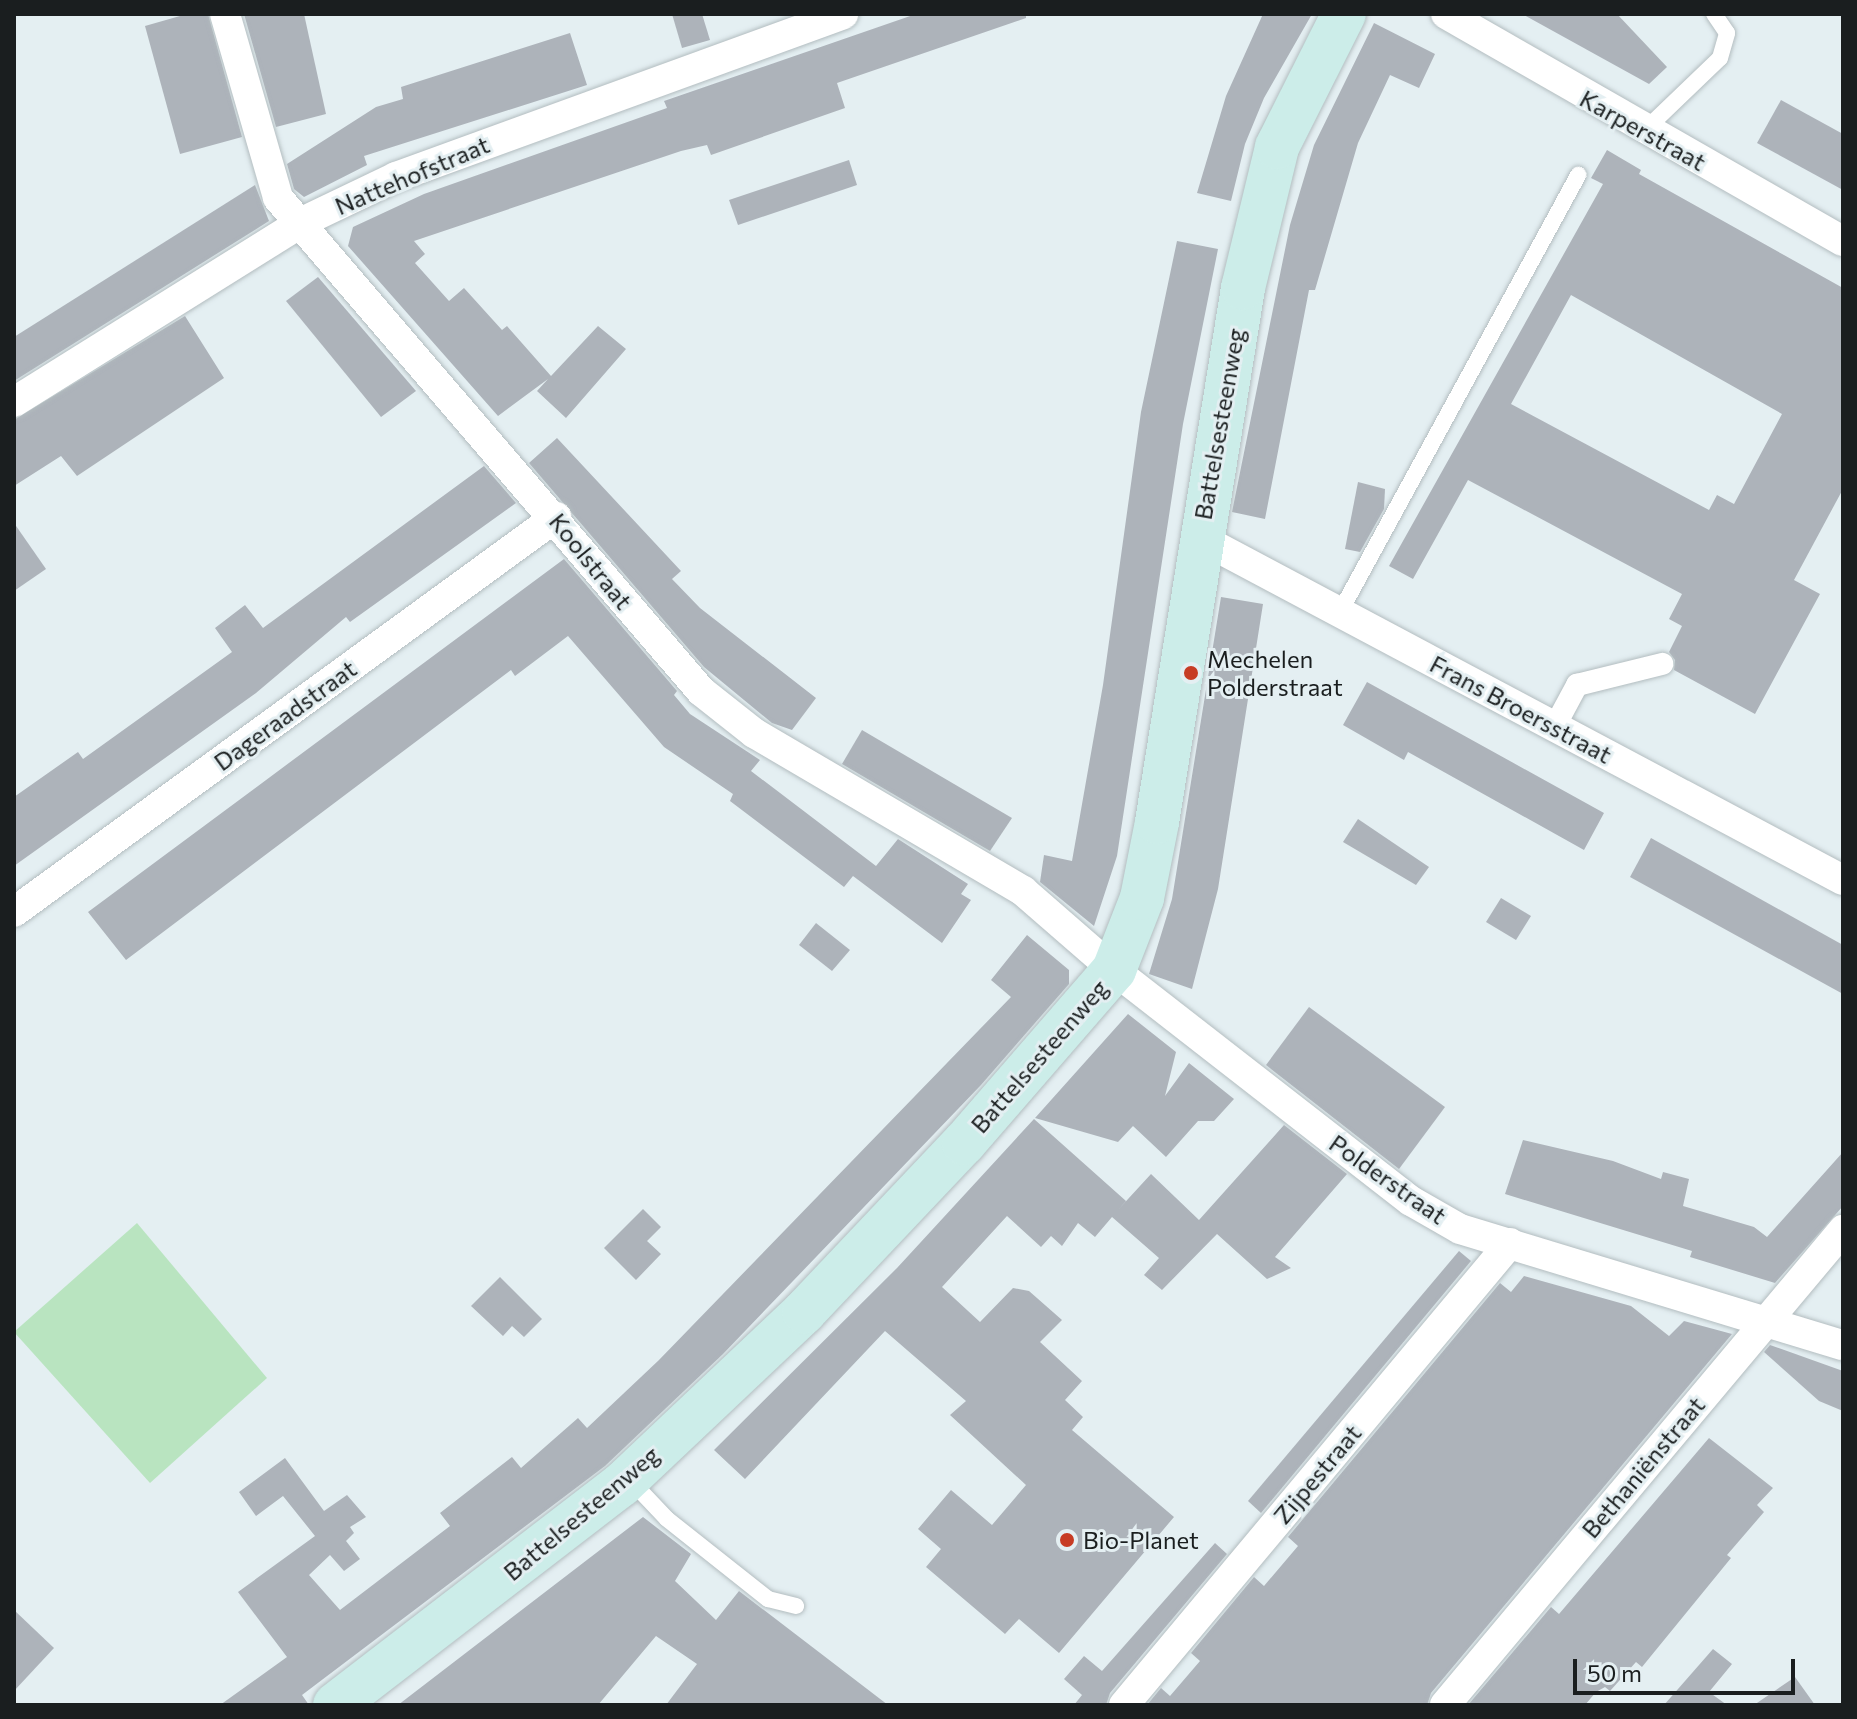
<!DOCTYPE html>
<meta charset="utf-8">
<style>
body{margin:0}
#map{position:relative;width:1857px;height:1719px;overflow:hidden;background:#e4eff2;font-family:Commissioner,sans-serif}
div>[style]{position:absolute}
[style*='--x']{left:calc(var(--x)*1px);top:calc(var(--y)*1px);width:calc(var(--w)*1px);rotate:calc(var(--a)*1deg)}
.green>*{inset:0;background:#b9e4c0}
.building>*{inset:0;background:#adb3ba}
.roads{filter:drop-shadow(0 0 2px #b3bdc0) drop-shadow(0 0 2px #b3bdc0)}
.service>*{height:16px;margin:-8px;padding:0 8px;transform-origin:8px;border-radius:8px;background:#fff}
.pedestrian>*{height:22px;margin:-11px;padding:0 11px;transform-origin:11px;border-radius:11px;background:#fff}
.minor>*{height:30px;margin:-15px;padding:0 15px;transform-origin:15px;border-radius:15px;background:#fff}
.secondary>*{height:44px;margin:-22px;padding:0 22px;transform-origin:22px;border-radius:22px;background:#ccede9}
.dots>*{width:22px;height:22px;translate:-50% -50%;box-sizing:border-box;border:4px solid #e4eff2;border-radius:50%}
span{translate:-50% -50%;white-space:nowrap;text-align:center;line-height:1.15;-webkit-text-stroke:6px #e4eff2;paint-order:stroke}
.street-label{font-size:24px;color:#1a1e1f}
.poi-label{font-size:24px;color:#1a1e1f}
.left{translate:0 -50%;text-align:left}
.frame{position:absolute;inset:0;border:16px solid #1a1e1f;pointer-events:none}
.scale{position:absolute;left:1573px;top:1659px;width:222px;height:36px;box-sizing:border-box;border:4px solid #1a1e1f;border-top:0;padding-left:10px;font-size:24px;line-height:28px;white-space:nowrap;color:#1a1e1f;-webkit-text-stroke:6px #e4eff2;paint-order:stroke}
</style>
<div id="map">
<div class="green">
<i style="clip-path:polygon(137px 1223px,267px 1378px,150px 1483px,14px 1332px)"></i>
</div>
<div class="building">
<i style="clip-path:polygon(187px 14px,208px 14px,242px 137px,180px 154px,145px 26px)"></i>
<i style="clip-path:polygon(244px 14px,304px 14px,326px 114px,276px 127px)"></i>
<i style="clip-path:polygon(672px 14px,702px 14px,710px 40px,682px 48px)"></i>
<i style="clip-path:polygon(916px 14px,1026px 14px,1026px 18px,837px 83px,845px 108px,711px 155px,707px 145px,681px 151px,414px 241px,425px 254px,415px 263px,449px 301px,464px 288px,502px 330px,507px 326px,551px 376px,598px 326px,626px 349px,566px 418px,537px 391px,548px 379px,498px 416px,348px 246px,353px 227px,424px 194px,667px 108px,664px 101px)"></i>
<i style="clip-path:polygon(1263px 14px,1312px 14px,1264px 98px,1245px 144px,1231px 201px,1197px 193px,1226px 96px)"></i>
<i style="clip-path:polygon(1522px 14px,1617px 14px,1667px 67px,1649px 84px)"></i>
<i style="clip-path:polygon(1374px 23px,1435px 54px,1419px 88px,1390px 75px,1358px 143px,1315px 290px,1309px 290px,1265px 519px,1232px 512px,1290px 225px,1314px 145px)"></i>
<i style="clip-path:polygon(570px 33px,587px 85px,364px 156px,367px 165px,304px 197px,294px 189px,287px 164px,376px 107px,403px 99px,401px 87px)"></i>
<i style="clip-path:polygon(1781px 100px,1843px 134px,1843px 190px,1757px 143px)"></i>
<i style="clip-path:polygon(evenodd,1607px 150px,1641px 170px,1639px 174px,1843px 288px,1843px 489px,1794px 580px,1820px 594px,1755px 714px,1674px 670px,1675px 660px,1669px 652px,1682px 626px,1669px 619px,1682px 594px,1468px 480px,1413px 579px,1389px 566px,1603px 184px,1591px 178px,1607px 150px,1571px 295px,1782px 414px,1734px 504px,1717px 495px,1709px 510px,1511px 404px,1571px 295px)"></i>
<i style="clip-path:polygon(849px 160px,857px 185px,738px 225px,729px 200px)"></i>
<i style="clip-path:polygon(255px 185px,269px 221px,14px 381px,14px 337px)"></i>
<i style="clip-path:polygon(1177px 241px,1218px 249px,1183px 424px,1117px 856px,1094px 926px,1040px 882px,1044px 855px,1072px 861px,1103px 685px,1141px 412px)"></i>
<i style="clip-path:polygon(318px 277px,416px 391px,381px 417px,286px 301px)"></i>
<i style="clip-path:polygon(185px 316px,224px 378px,77px 476px,61px 456px,14px 486px,14px 420px)"></i>
<i style="clip-path:polygon(557px 438px,681px 571px,672px 579px,700px 608px,816px 698px,792px 730px,772px 723px,704px 667px,529px 463px)"></i>
<i style="clip-path:polygon(484px 466px,516px 503px,350px 622px,346px 617px,256px 693px,14px 866px,14px 797px,78px 752px,83px 759px,232px 652px,215px 628px,245px 605px,263px 628px)"></i>
<i style="clip-path:polygon(1358px 482px,1385px 489px,1384px 509px,1360px 552px,1345px 549px)"></i>
<i style="clip-path:polygon(14px 523px,46px 569px,14px 591px)"></i>
<i style="clip-path:polygon(564px 559px,677px 691px,674px 695px,690px 714px,760px 760px,751px 771px,876px 866px,898px 839px,968px 884px,961px 894px,971px 900px,942px 943px,853px 876px,844px 887px,730px 801px,733px 794px,664px 747px,568px 636px,515px 676px,511px 670px,126px 960px,88px 912px)"></i>
<i style="clip-path:polygon(1221px 597px,1263px 604px,1218px 889px,1192px 989px,1149px 974px,1172px 899px)"></i>
<i style="clip-path:polygon(1367px 682px,1604px 813px,1584px 850px,1408px 752px,1404px 760px,1343px 725px)"></i>
<i style="clip-path:polygon(862px 730px,1012px 818px,990px 851px,842px 764px)"></i>
<i style="clip-path:polygon(1358px 819px,1429px 867px,1416px 885px,1343px 842px)"></i>
<i style="clip-path:polygon(1651px 838px,1843px 945px,1843px 994px,1630px 877px)"></i>
<i style="clip-path:polygon(1501px 898px,1531px 916px,1516px 940px,1486px 922px)"></i>
<i style="clip-path:polygon(816px 923px,850px 950px,832px 971px,799px 945px)"></i>
<i style="clip-path:polygon(1027px 935px,1069px 970px,1069px 984px,981px 1085px,723px 1354px,605px 1466px,302px 1695px,309px 1705px,220px 1705px,287px 1657px,238px 1592px,315px 1536px,283px 1496px,256px 1516px,239px 1492px,285px 1458px,324px 1511px,347px 1495px,366px 1517px,350px 1527px,354px 1533px,346px 1541px,360px 1559px,344px 1571px,330px 1555px,309px 1575px,340px 1610px,450px 1526px,440px 1513px,512px 1457px,521px 1468px,578px 1418px,587px 1428px,659px 1360px,1011px 997px,991px 980px)"></i>
<i style="clip-path:polygon(1309px 1007px,1445px 1107px,1399px 1169px,1266px 1065px)"></i>
<i style="clip-path:polygon(1128px 1014px,1176px 1052px,1165px 1096px,1189px 1063px,1234px 1099px,1214px 1121px,1198px 1121px,1166px 1157px,1133px 1126px,1118px 1142px,1035px 1118px)"></i>
<i style="clip-path:polygon(1034px 1119px,1126px 1201px,1117px 1211px,1151px 1174px,1199px 1220px,1284px 1125px,1347px 1174px,1275px 1257px,1291px 1268px,1267px 1279px,1217px 1234px,1162px 1290px,1144px 1275px,1159px 1258px,1112px 1217px,1095px 1237px,1078px 1223px,1062px 1246px,1051px 1236px,1041px 1247px,1007px 1216px,942px 1287px,980px 1322px,1013px 1288px,1029px 1291px,1062px 1320px,1040px 1342px,1082px 1381px,1065px 1400px,1083px 1417px,1072px 1430px,1174px 1517px,1059px 1653px,1019px 1619px,1005px 1634px,926px 1567px,941px 1549px,918px 1529px,951px 1490px,992px 1525px,1026px 1485px,950px 1415px,966px 1401px,885px 1331px,745px 1479px,714px 1450px,897px 1268px)"></i>
<i style="clip-path:polygon(1523px 1140px,1613px 1161px,1661px 1179px,1663px 1172px,1689px 1179px,1683px 1206px,1754px 1227px,1767px 1237px,1843px 1152px,1843px 1206px,1775px 1283px,1690px 1257px,1692px 1251px,1505px 1194px)"></i>
<i style="clip-path:polygon(643px 1209px,661px 1227px,647px 1241px,661px 1254px,636px 1280px,604px 1248px)"></i>
<i style="clip-path:polygon(1459px 1251px,1471px 1261px,1261px 1513px,1248px 1501px)"></i>
<i style="clip-path:polygon(1524px 1276px,1631px 1306px,1669px 1336px,1684px 1321px,1732px 1334px,1431px 1693px,1427px 1705px,1147px 1705px,1161px 1688px,1170px 1696px,1200px 1661px,1191px 1653px,1254px 1577px,1264px 1586px,1298px 1546px,1288px 1537px,1500px 1283px,1511px 1292px)"></i>
<i style="clip-path:polygon(500px 1277px,542px 1319px,524px 1337px,512px 1326px,503px 1336px,471px 1306px)"></i>
<i style="clip-path:polygon(1770px 1345px,1843px 1371px,1843px 1411px,1819px 1401px,1764px 1352px)"></i>
<i style="clip-path:polygon(1709px 1438px,1773px 1488px,1757px 1505px,1764px 1512px,1727px 1555px,1731px 1558px,1642px 1667px,1636px 1662px,1610px 1691px,1605px 1687px,1596px 1692px,1585px 1705px,1468px 1705px,1551px 1607px,1559px 1614px)"></i>
<i style="clip-path:polygon(643px 1517px,691px 1554px,675px 1581px,716px 1620px,739px 1591px,888px 1705px,666px 1705px,697px 1664px,656px 1636px,598px 1705px,398px 1705px)"></i>
<i style="clip-path:polygon(1215px 1543px,1227px 1554px,1110px 1693px,1106px 1705px,1074px 1705px,1082px 1695px,1064px 1679px,1084px 1656px,1102px 1671px)"></i>
<i style="clip-path:polygon(14px 1610px,54px 1648px,14px 1691px)"></i>
<i style="clip-path:polygon(1713px 1649px,1732px 1664px,1709px 1692px,1727px 1705px,1664px 1705px)"></i>
<i style="clip-path:polygon(1795px 1677px,1815px 1705px,1754px 1705px)"></i>
</div>
<div class="roads">
<div class="service">
<i style="--x:1644;--y:131;--w:105;--a:-43.8"></i>
<i style="--x:1720;--y:58;--w:26;--a:-74"></i>
<i style="--x:1727;--y:33;--w:23;--a:-124"></i>
<i style="--x:1340;--y:612;--w:498;--a:-61.4"></i>
<i style="--x:631;--y:1481;--w:52;--a:46.5"></i>
<i style="--x:667;--y:1519;--w:129;--a:38.4"></i>
<i style="--x:768;--y:1599;--w:29;--a:14"></i>
</div>
<div class="pedestrian">
<i style="--x:1555;--y:726;--w:47;--a:-61.8"></i>
<i style="--x:1577;--y:685;--w:88;--a:-13.9"></i>
</div>
<div class="minor">
<i style="--x:225;--y:14;--w:191;--a:73.9"></i>
<i style="--x:278;--y:198;--w:650;--a:49.37"></i>
<i style="--x:701;--y:691;--w:68;--a:38.4"></i>
<i style="--x:754;--y:733;--w:312;--a:30.4"></i>
<i style="--x:1023;--y:891;--w:121;--a:41"></i>
<i style="--x:1114;--y:970;--w:376;--a:37.9"></i>
<i style="--x:1411;--y:1201;--w:56;--a:29.7"></i>
<i style="--x:1460;--y:1229;--w:400;--a:16.9"></i>
<i style="--x:1446;--y:14;--w:457;--a:29.8"></i>
<i style="--x:14;--y:402;--w:337;--a:-32"></i>
<i style="--x:300;--y:223;--w:106;--a:-25.6"></i>
<i style="--x:396;--y:177;--w:476;--a:-20"></i>
<i style="--x:1200;--y:538;--w:728;--a:28.01"></i>
<i style="--x:14;--y:912;--w:671;--a:-36.08"></i>
<i style="--x:1124;--y:1705;--w:602;--a:-50.12"></i>
<i style="--x:1445;--y:1705;--w:620;--a:-50.04"></i>
</div>
<div class="secondary">
<i style="--x:335;--y:1705;--w:361;--a:-37.6"></i>
<i style="--x:621;--y:1485;--w:252;--a:-43.4"></i>
<i style="--x:804;--y:1312;--w:233;--a:-46.6"></i>
<i style="--x:964;--y:1143;--w:229;--a:-49.1"></i>
<i style="--x:1114;--y:970;--w:77;--a:-68.7"></i>
<i style="--x:1142;--y:898;--w:77;--a:-78.8"></i>
<i style="--x:1157;--y:822;--w:541;--a:-80.85"></i>
<i style="--x:1243;--y:288;--w:145;--a:-76.4"></i>
<i style="--x:1277;--y:147;--w:149;--a:-63.3"></i>
</div>
</div>
<div class="dots">
<i style="left:1191px;top:673px;background:#c73c24"></i>
<i style="left:1067px;top:1540px;background:#c73c24"></i>
</div>
<div class="street-label">
<span style="left:1643px;top:130px;rotate:29deg">Karperstraat</span>
<span style="left:412px;top:175px;rotate:-23deg">Nattehofstraat</span>
<span style="left:1219px;top:424px;rotate:-80deg">Battelsesteenweg</span>
<span style="left:591px;top:561px;rotate:51deg">Koolstraat</span>
<span style="left:1521px;top:709px;rotate:28deg">Frans Broersstraat</span>
<span style="left:285px;top:715px;rotate:-36deg">Dageraadstraat</span>
<span style="left:1039px;top:1056px;rotate:-49deg">Battelsesteenweg</span>
<span style="left:1388px;top:1179px;rotate:35deg">Polderstraat</span>
<span style="left:1643px;top:1467px;rotate:-50deg">Bethaniënstraat</span>
<span style="left:1317px;top:1474px;rotate:-50deg">Zijpestraat</span>
<span style="left:581px;top:1513px;rotate:-40deg">Battelsesteenweg</span>
</div>
<div class="poi-label">
<span class="left" style="left:1207px;top:673px">Mechelen<br>Polderstraat</span>
<span class="left" style="left:1083px;top:1540px">Bio-Planet</span>
</div>
<div class="frame"></div>
<div class="scale">50 m</div>
</div>
